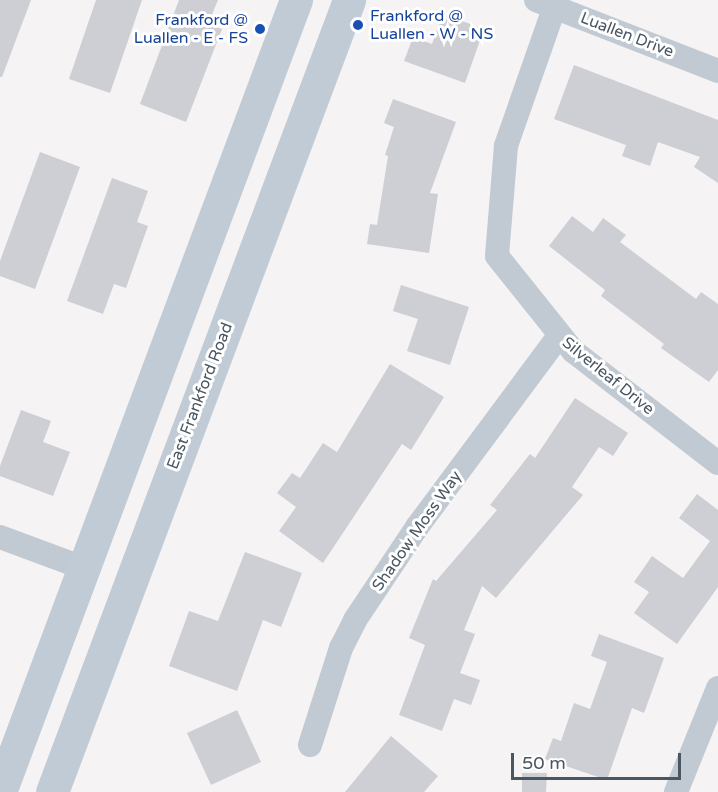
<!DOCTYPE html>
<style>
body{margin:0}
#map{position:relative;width:718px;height:792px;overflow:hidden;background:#f5f3f3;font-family:"Varela Round",sans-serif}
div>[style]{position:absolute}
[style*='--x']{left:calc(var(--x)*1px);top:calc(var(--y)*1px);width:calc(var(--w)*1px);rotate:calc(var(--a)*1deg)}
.building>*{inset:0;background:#cdcfd5}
.street>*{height:24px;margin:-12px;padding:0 12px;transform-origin:12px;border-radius:12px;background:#c1cad2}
.secondary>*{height:33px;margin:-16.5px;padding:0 16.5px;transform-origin:16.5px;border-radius:16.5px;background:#c1cbd6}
.dots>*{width:16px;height:16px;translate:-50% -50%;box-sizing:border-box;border:3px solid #fff;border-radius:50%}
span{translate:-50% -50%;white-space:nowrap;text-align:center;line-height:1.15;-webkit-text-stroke:6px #fff;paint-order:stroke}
.transit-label{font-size:16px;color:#164399}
.left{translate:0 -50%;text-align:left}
.right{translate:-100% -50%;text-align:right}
.street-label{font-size:16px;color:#4a5661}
.scale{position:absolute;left:511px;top:753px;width:170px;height:27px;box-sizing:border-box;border:3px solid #4a5661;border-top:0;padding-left:8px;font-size:18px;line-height:21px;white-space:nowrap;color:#4a5661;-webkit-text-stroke:4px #fff;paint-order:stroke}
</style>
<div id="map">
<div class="building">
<i style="clip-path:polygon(0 0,31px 0,2px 77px,0 77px)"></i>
<i style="clip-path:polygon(96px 0,142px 0,110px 93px,69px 79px)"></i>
<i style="clip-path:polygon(179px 0,218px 0,208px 24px,222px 29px,186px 122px,140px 104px)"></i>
<i style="clip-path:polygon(443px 14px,484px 29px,465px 83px,404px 61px,413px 37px,432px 44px)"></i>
<i style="clip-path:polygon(574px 65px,718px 120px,718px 183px,694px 167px,700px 157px,658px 142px,650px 166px,622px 156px,626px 145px,554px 119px)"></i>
<i style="clip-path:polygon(393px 99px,456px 122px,430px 193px,438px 194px,429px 253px,367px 244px,370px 224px,377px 225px,388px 156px,385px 155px,394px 127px,384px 123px)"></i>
<i style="clip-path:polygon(40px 152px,80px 167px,35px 289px,0 276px,0 261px)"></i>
<i style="clip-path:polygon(112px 178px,148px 191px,137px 222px,148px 226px,126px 288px,114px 284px,103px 314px,67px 301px)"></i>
<i style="clip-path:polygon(572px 216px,593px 232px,603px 218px,626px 235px,620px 242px,696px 299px,701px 292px,718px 304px,718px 370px,709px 382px,661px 348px,664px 344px,601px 296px,605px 290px,549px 246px)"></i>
<i style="clip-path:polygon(401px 285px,469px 307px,450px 365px,407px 351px,418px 319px,393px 311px)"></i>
<i style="clip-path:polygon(390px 364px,444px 397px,411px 450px,402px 444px,323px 563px,279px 531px,296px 507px,277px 493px,292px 473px,300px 478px,323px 443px,337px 452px)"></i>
<i style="clip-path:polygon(575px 398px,628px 433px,613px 456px,599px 447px,572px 487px,583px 495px,496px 598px,482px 586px,464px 630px,475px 634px,460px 673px,480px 680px,471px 705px,454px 699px,442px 731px,399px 715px,425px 645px,409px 638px,433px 579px,436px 581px,497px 510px,490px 505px,530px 454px,535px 458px)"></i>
<i style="clip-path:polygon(21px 410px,51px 421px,43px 442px,70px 452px,53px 496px,0 476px,0 466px)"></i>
<i style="clip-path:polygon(697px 494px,718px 510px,718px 587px,677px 644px,634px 613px,649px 592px,634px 582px,652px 556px,683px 578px,710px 541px,679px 518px)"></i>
<i style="clip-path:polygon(245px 552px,302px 573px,281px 627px,263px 620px,237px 691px,169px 666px,189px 611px,218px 621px)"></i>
<i style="clip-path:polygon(599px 634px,664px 658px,644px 713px,632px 708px,607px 780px,545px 759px,553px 738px,561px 741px,574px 703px,590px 709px,607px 662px,591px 656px)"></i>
<i style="clip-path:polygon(237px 710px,261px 762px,211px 785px,187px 733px)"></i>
<i style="clip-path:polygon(391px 736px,438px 776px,424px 792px,345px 792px)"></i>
<i style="clip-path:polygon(522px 773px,547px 773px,546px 792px,522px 792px)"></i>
</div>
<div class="street">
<i style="--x:536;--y:0;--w:195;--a:21.3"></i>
<i style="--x:557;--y:0;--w:155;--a:109.3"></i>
<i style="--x:506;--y:146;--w:110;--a:94.7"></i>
<i style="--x:497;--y:256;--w:122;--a:51.3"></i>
<i style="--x:573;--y:351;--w:183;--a:37.7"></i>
<i style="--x:0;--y:537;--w:92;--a:20.4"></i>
<i style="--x:310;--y:745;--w:102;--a:-72.3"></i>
<i style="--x:341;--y:648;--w:31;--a:-63"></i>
<i style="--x:355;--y:620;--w:112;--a:-56.3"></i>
<i style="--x:417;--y:527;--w:238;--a:-53.4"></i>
<i style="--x:676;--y:792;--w:112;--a:-68"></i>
</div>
<div class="secondary">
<i style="--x:0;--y:792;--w:846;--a:-69.51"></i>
<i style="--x:52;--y:792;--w:846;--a:-69.44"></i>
</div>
<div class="dots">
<i style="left:358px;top:25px;background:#1a4fb4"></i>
<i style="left:260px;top:29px;background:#1a4fb4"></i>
</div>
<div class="transit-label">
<span class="left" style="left:370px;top:25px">Frankford @<br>Luallen - W - NS</span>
<span class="right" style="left:248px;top:29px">Frankford @<br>Luallen - E - FS</span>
</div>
<div class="street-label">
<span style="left:627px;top:35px;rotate:21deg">Luallen Drive</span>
<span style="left:608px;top:376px;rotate:39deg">Silverleaf Drive</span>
<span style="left:200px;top:396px;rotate:-69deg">East Frankford Road</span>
<span style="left:417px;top:531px;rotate:-55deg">Shadow Moss Way</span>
</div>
<div class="scale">50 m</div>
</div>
